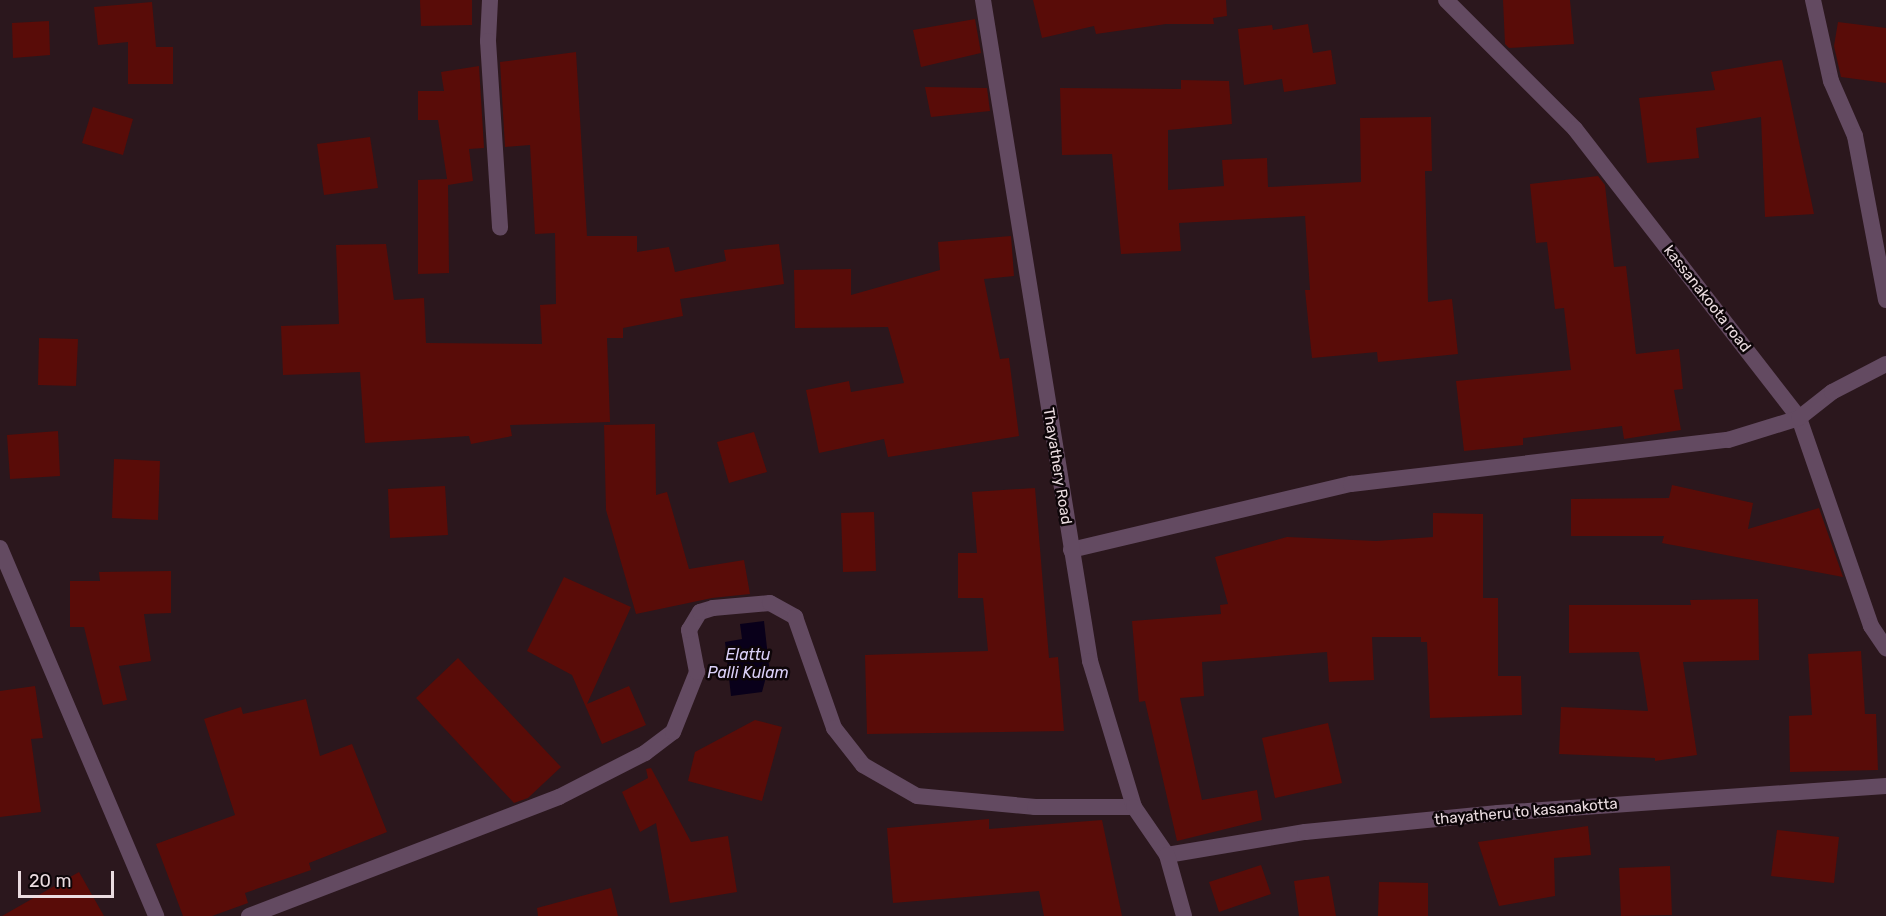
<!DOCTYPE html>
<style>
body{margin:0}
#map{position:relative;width:1886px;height:916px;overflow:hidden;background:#2b171d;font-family:Rubik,sans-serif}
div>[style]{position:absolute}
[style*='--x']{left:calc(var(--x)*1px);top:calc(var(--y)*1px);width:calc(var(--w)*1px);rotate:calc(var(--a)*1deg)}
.water>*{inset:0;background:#09001a}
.building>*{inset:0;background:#590c08}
.minor>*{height:16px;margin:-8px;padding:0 8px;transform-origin:8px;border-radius:8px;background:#634a61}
.tertiary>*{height:16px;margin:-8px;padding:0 8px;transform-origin:8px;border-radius:8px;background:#634a61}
span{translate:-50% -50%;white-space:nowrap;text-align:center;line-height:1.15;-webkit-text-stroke:5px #0d0508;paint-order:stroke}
.street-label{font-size:15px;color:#ebdce0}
.water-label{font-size:16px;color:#dbd0f8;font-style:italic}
.scale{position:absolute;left:18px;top:871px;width:96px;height:27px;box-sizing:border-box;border:3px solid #ebdce0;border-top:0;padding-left:8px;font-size:18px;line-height:21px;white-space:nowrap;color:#ebdce0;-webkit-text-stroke:4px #0d0508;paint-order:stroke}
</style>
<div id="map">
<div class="water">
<i style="clip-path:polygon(764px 621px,769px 666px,762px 692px,731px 696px,725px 642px,742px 639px,740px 624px)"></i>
</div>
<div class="building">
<i style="clip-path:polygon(420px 0,472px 0,472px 25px,421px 26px)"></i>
<i style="clip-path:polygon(1033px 0,1226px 0,1227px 16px,1213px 18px,1214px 24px,1166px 24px,1096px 34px,1094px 26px,1042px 38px)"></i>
<i style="clip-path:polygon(1503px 0,1570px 0,1574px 44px,1509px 48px,1505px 44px)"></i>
<i style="clip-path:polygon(152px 2px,156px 47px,173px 47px,173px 84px,128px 84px,128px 42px,98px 45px,94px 7px)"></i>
<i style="clip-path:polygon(975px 19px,981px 53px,921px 67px,913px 30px)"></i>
<i style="clip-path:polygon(49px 21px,50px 55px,13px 58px,12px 23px)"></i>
<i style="clip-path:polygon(1838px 22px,1886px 28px,1886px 83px,1841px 77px,1834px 46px)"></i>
<i style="clip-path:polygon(1308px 24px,1313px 53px,1331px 50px,1336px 84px,1284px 92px,1282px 79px,1244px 85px,1238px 29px,1272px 25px,1273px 30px)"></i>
<i style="clip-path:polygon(576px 52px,587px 236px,637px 236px,637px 252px,669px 247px,675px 272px,726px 261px,724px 250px,779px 244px,784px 284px,680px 299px,683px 316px,623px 328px,623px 338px,607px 338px,610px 422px,510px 425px,512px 436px,471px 444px,469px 436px,365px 443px,360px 372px,283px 375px,281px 326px,339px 324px,336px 245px,386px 244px,394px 300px,424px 298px,426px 343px,542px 344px,540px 305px,556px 304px,555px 233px,535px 234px,530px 145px,505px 147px,500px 62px)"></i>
<i style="clip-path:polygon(1782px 60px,1814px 214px,1765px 217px,1761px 117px,1696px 128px,1699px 158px,1647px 163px,1639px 98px,1715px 90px,1711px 72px)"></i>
<i style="clip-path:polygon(479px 66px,484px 148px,469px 149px,473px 181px,448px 185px,449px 273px,418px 274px,418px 180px,447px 179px,438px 120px,418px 120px,418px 91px,444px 91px,441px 72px)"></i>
<i style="clip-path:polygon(1181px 80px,1229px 81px,1232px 124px,1168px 130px,1168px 190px,1224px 186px,1222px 160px,1267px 158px,1268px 187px,1361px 182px,1360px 118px,1431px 117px,1432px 171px,1425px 171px,1428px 302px,1452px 299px,1458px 354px,1378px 362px,1377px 352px,1312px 358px,1305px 290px,1310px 290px,1305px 216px,1179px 223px,1181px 251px,1121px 254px,1112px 154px,1062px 155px,1060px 88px,1181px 89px)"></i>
<i style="clip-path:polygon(925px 87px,987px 88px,990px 111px,931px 117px)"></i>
<i style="clip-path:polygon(93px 107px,133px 119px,123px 155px,82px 143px)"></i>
<i style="clip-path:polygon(370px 137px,378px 188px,324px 195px,317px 144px)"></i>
<i style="clip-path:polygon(1598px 176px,1605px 185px,1614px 267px,1626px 266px,1636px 354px,1679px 349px,1683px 389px,1674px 390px,1681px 430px,1624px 439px,1622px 426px,1523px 438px,1523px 445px,1464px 451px,1456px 381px,1571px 370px,1564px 308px,1555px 309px,1547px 242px,1536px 243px,1530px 184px)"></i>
<i style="clip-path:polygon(1011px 236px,1014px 276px,984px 279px,1000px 359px,1009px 358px,1019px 436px,888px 457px,884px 439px,819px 453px,806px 390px,849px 381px,851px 392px,904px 383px,888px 327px,795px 328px,794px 270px,851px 269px,851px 295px,940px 270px,938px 242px)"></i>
<i style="clip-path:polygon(39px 338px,78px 339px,76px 386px,38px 385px)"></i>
<i style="clip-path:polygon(655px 424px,656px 495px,667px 492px,689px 569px,744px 560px,750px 594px,712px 598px,636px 614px,606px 510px,604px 425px)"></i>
<i style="clip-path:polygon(58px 431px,60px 476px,10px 479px,7px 435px)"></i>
<i style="clip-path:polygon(754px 432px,767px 472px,729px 483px,717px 442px)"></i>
<i style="clip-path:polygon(114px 459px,160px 461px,158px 520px,112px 518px)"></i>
<i style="clip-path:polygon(1672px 485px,1753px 503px,1748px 529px,1819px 508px,1843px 577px,1662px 543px,1664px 536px,1571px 536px,1571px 499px,1669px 498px)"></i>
<i style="clip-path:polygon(445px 486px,448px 535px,390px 538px,388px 489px)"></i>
<i style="clip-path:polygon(1035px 488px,1049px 658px,1058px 657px,1064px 731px,867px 734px,865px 655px,988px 651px,983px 598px,958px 598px,958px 553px,977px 553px,972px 492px)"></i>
<i style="clip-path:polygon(874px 512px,876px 571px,843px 572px,841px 513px)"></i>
<i style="clip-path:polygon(1433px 513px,1483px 514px,1483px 598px,1498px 598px,1498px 676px,1521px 676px,1522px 715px,1430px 718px,1427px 642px,1421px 642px,1421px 637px,1372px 637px,1374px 680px,1329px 682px,1327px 652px,1202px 662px,1204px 696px,1180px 698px,1202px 800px,1257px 790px,1262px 820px,1177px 841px,1145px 701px,1139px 702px,1132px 621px,1221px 614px,1220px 605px,1228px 604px,1215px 557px,1287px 537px,1376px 541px,1433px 537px)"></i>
<i style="clip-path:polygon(171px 571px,171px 613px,144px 614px,151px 661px,119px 666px,127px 700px,103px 705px,84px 627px,70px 627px,70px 581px,100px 581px,99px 572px)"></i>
<i style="clip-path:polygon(564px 577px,631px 607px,587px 704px,629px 686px,646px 725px,602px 744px,572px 675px,527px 651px)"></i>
<i style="clip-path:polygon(1758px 599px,1759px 660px,1683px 662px,1697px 755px,1655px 761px,1655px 758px,1559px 754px,1561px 707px,1648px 711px,1639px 652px,1569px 653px,1569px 605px,1691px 605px,1690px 600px)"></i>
<i style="clip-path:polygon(1861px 651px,1865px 714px,1876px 714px,1878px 770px,1790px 772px,1789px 716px,1812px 715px,1808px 654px)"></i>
<i style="clip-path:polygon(458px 658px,561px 767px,528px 798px,514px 803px,416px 698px)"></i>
<i style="clip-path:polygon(35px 686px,43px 738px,31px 739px,41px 812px,0 817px,0 691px)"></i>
<i style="clip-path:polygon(306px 699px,320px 756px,352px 744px,387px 832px,309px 863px,311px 870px,245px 893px,248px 903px,212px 916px,183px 916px,156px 844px,235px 815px,204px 719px,241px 707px,243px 714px)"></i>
<i style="clip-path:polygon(755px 720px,782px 727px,762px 801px,688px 781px,695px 752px)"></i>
<i style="clip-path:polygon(1328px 723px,1342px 783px,1275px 798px,1262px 738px)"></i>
<i style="clip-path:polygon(651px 768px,691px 842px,728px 836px,737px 892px,670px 903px,656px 823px,640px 832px,622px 792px,648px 778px,646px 769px)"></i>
<i style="clip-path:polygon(989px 819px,989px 829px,1102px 820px,1122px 916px,1044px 916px,1039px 891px,893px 903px,887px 828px)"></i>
<i style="clip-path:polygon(1588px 826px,1591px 855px,1554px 858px,1555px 896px,1499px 906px,1478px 842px)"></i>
<i style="clip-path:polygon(1777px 830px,1839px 837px,1834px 883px,1771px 876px)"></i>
<i style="clip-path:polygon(1261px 865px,1271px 894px,1219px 912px,1209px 882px)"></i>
<i style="clip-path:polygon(1670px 866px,1672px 915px,1621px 916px,1619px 868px)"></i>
<i style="clip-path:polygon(79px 872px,104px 916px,2px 916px)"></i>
<i style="clip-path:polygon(1329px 876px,1336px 916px,1299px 916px,1294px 881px)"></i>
<i style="clip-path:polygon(1379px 882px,1428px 883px,1428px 916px,1378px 916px)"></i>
<i style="clip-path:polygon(611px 888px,618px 916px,538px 916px,537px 908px)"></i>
</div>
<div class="minor">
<i style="--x:490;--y:0;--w:41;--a:92.8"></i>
<i style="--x:488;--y:41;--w:187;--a:86.3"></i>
<i style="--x:1446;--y:0;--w:182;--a:45"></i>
<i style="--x:1575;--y:129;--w:366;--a:52.2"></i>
<i style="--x:1799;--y:418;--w:220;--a:70.9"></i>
<i style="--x:1871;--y:626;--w:27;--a:56"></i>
<i style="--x:1813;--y:0;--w:83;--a:77.5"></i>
<i style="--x:1831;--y:81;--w:60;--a:66.4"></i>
<i style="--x:1855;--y:136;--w:167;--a:79.3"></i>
<i style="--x:0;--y:548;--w:400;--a:67"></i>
<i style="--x:1071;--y:550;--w:288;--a:-13.3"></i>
<i style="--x:1351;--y:484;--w:380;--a:-6.7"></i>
<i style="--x:1728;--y:440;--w:74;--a:-17.2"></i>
<i style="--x:1799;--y:418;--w:42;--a:-38.2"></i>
<i style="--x:1832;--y:392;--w:61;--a:-27.4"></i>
<i style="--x:1167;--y:855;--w:140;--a:-9.5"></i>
<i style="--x:1305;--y:832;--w:194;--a:-5.6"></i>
<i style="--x:1498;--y:813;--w:389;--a:-4"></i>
<i style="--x:249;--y:916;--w:332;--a:-21"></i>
<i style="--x:559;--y:797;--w:97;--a:-27.1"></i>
<i style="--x:645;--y:753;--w:35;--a:-37"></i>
<i style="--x:673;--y:732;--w:65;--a:-68.2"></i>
<i style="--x:697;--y:672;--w:43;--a:-100.8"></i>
<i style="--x:689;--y:630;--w:21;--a:-59"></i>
<i style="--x:700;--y:612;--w:14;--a:-17"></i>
<i style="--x:713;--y:608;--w:57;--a:-5"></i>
<i style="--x:770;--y:603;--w:29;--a:29"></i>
<i style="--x:795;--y:617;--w:118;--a:70.6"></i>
<i style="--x:834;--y:728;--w:47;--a:51.9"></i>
<i style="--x:863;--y:765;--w:62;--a:29.9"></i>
<i style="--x:917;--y:796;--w:119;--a:5.3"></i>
<i style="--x:1035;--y:807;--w:99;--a:0"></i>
</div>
<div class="tertiary">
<i style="--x:983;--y:0;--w:670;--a:80.8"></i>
<i style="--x:1090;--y:661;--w:152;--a:73.2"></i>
<i style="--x:1134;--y:807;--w:58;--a:55.5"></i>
<i style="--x:1167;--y:855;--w:63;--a:74.4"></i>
</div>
<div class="street-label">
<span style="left:1707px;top:299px;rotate:52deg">kassanakoota road</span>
<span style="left:1057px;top:466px;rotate:81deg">Thayathery Road</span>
<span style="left:1526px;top:812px;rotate:-5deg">thayatheru to kasanakotta</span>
</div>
<div class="water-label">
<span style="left:748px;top:664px">Elattu<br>Palli Kulam</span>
</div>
<div class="scale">20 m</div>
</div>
